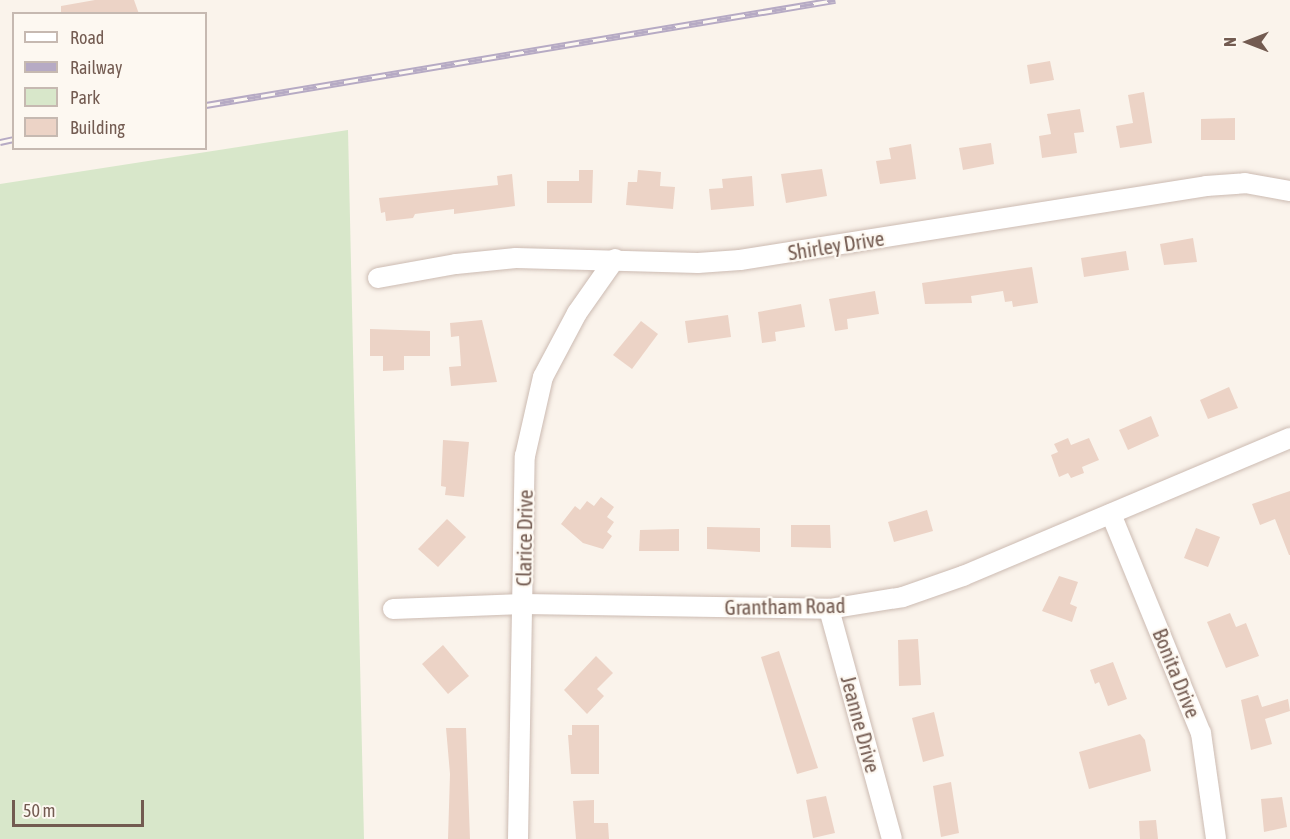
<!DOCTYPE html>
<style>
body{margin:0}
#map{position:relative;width:1290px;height:839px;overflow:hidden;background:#faf3eb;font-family:"Asap Condensed",sans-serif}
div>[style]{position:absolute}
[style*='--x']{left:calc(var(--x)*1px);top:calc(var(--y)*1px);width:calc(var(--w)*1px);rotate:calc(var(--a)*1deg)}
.green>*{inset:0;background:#d8e7ca}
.building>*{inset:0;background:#ecd3c6}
.roads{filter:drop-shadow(0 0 2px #ccbbb2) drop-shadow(0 0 2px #ccbbb2)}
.minor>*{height:20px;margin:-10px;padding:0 10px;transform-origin:10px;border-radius:10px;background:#fff}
.rail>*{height:7px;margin-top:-3.5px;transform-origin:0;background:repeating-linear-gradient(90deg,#fdf8f1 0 14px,#b6aac4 0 28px);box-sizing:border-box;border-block:2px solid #b6aac4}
span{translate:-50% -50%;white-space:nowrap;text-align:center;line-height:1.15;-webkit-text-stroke:4.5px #fdf8f1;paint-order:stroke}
.street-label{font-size:21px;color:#735b51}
.legend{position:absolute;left:12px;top:12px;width:195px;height:138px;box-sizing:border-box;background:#fdf8f1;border:2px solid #c6b9b1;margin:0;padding:8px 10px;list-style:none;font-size:18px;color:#735b51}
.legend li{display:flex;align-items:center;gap:12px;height:30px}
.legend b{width:30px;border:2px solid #c6b9b1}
.north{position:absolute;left:1218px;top:12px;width:60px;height:60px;-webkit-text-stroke:4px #fdf8f1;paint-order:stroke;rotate:270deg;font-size:16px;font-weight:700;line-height:24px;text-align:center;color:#735b51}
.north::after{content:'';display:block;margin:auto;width:21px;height:27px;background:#735b51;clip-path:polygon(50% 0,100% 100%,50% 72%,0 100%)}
.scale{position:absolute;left:12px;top:800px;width:132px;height:27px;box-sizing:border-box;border:3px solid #735b51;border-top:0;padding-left:8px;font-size:18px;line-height:21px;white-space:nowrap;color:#735b51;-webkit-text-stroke:4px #fdf8f1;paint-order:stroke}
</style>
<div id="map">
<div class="green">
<i style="clip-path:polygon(348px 130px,364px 839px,0 839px,0 184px)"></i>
</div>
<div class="building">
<i style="clip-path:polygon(95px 0,134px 0,139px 14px,61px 14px,61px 6px)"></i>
<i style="clip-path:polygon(1050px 61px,1054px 80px,1030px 84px,1027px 65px)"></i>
<i style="clip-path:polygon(1144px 92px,1152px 143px,1120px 148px,1116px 126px,1133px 123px,1128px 95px)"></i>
<i style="clip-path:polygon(1080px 109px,1084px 132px,1074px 133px,1077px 153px,1042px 158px,1039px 136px,1051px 134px,1047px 114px)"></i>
<i style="clip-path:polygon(1235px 118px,1235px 140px,1201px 140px,1201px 119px)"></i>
<i style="clip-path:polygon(991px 143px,994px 164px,963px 170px,959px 148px)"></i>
<i style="clip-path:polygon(911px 144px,916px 179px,880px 184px,876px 161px,891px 159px,889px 148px)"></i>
<i style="clip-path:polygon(822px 169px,827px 196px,786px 203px,781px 174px)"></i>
<i style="clip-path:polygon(579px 170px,593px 170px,592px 203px,547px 203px,547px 181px,579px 181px)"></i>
<i style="clip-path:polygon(638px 170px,661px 172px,660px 186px,675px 187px,673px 209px,626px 205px,628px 182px,637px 182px)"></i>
<i style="clip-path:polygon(512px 174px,515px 206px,454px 214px,454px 209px,415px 214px,413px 218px,386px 221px,385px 212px,381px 213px,379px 198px,498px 185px,497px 176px)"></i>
<i style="clip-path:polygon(752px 176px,754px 206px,711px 210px,709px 189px,723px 188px,722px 179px)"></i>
<i style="clip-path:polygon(1193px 238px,1197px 262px,1164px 265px,1160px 244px)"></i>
<i style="clip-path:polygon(1126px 251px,1129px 270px,1084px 277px,1081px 258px)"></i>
<i style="clip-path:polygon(1032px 267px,1038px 303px,1013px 307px,1012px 301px,1005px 302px,1003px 291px,971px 296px,972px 303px,925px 304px,922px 283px)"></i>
<i style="clip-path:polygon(875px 291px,879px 314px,847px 319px,848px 329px,835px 331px,829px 299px)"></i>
<i style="clip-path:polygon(801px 304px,805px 327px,775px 332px,776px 341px,762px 343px,758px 312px)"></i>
<i style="clip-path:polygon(728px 315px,731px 337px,688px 343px,685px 321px)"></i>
<i style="clip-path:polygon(482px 320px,497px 382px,451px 386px,449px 367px,461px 366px,459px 336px,451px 337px,450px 323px)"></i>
<i style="clip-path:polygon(641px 321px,658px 334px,632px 369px,613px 355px)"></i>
<i style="clip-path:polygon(370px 329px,430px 331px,430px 356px,404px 356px,404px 370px,383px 371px,383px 356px,370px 356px)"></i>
<i style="clip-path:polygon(1229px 387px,1238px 408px,1208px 419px,1200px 400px)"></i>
<i style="clip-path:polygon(1151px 416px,1159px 436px,1128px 450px,1119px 430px)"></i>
<i style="clip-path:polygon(1068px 438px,1071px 445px,1089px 438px,1099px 460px,1082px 467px,1084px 473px,1071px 478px,1068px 473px,1059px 477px,1051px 455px,1058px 452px,1054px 444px)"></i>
<i style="clip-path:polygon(443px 440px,469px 442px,464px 497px,445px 495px,446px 487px,441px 486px)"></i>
<i style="clip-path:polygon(1290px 491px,1290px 555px,1289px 555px,1275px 519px,1260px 525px,1252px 504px)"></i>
<i style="clip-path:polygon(601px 497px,614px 507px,607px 517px,614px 522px,607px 532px,612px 536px,603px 549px,583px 543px,561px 524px,575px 506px,580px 510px,587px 501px,594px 506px)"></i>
<i style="clip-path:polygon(927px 510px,933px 531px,894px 542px,888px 522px)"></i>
<i style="clip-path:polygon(447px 519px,466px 537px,438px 567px,418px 549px)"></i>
<i style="clip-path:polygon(791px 525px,830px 525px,831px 548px,791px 547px)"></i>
<i style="clip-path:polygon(707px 527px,760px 528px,760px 552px,707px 549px)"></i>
<i style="clip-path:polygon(1196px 528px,1220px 537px,1208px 567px,1184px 558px)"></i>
<i style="clip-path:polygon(679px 529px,679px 551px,639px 551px,640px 530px)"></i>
<i style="clip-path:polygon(1059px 576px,1078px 582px,1070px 604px,1077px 607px,1072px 622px,1042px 611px)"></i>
<i style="clip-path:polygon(1230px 613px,1236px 627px,1246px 623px,1259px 656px,1226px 668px,1207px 622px)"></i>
<i style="clip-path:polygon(918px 639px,921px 685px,899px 686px,898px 640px)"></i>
<i style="clip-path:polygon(443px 645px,469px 676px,448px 694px,422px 664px)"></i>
<i style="clip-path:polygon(779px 651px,818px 768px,797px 774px,761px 657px)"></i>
<i style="clip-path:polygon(596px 656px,613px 673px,597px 689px,604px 696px,587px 714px,564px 690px)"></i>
<i style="clip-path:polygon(1113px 662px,1127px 699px,1108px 706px,1099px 682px,1095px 684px,1090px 670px)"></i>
<i style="clip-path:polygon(1258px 695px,1262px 707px,1288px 699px,1290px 711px,1265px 719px,1272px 744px,1251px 750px,1241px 700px)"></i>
<i style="clip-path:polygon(934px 712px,944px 756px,923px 762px,912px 718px)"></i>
<i style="clip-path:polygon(572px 725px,599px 725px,599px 774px,571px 774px,568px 735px,572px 735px)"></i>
<i style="clip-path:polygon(446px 728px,466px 728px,470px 839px,448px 839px,450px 774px)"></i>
<i style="clip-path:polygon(1140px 734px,1145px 740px,1151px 771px,1089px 789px,1079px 752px)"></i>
<i style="clip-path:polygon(951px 782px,959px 833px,941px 837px,933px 786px)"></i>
<i style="clip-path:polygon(826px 796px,835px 833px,813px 838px,806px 800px)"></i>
<i style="clip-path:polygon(1282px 797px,1287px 827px,1264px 832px,1261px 799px)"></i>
<i style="clip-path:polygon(594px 800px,594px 823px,608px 823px,609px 839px,576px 839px,573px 801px)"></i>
<i style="clip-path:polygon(1156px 820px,1158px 839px,1140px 839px,1139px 821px)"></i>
</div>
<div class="roads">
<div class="minor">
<i style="--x:378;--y:278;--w:79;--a:-10.2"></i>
<i style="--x:456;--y:264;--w:60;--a:-5.7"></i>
<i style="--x:516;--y:258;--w:182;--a:1.6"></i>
<i style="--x:698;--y:263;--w:42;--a:-4.1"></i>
<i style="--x:740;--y:260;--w:472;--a:-9"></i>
<i style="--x:1206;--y:186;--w:39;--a:-4"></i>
<i style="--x:1245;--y:183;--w:46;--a:10.1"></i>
<i style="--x:1111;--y:514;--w:237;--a:67.7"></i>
<i style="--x:1201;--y:733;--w:107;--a:81.9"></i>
<i style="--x:393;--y:609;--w:130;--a:-2.2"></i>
<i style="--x:523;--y:604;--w:306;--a:0.9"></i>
<i style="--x:829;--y:609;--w:75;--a:-9.2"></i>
<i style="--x:903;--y:597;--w:64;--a:-19.3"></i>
<i style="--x:963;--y:576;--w:355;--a:-22.9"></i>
<i style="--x:829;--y:609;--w:238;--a:74.7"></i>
<i style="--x:518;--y:839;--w:383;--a:-89"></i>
<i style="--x:525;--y:456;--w:81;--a:-77.2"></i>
<i style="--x:543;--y:377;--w:72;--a:-62"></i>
<i style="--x:577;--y:313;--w:66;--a:-54.9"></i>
</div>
</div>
<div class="rail">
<i style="--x:206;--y:105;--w:638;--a:-9.48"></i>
<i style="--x:0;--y:142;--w:14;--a:-12"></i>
</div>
<div class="street-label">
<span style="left:836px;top:245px;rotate:-9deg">Shirley Drive</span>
<span style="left:524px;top:538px;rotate:-89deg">Clarice Drive</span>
<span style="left:785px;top:606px;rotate:-1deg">Grantham Road</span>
<span style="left:1177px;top:673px;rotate:68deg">Bonita Drive</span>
<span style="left:861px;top:724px;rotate:75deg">Jeanne Drive</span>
</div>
<ul class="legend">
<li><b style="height:8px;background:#fff"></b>Road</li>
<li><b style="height:8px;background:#b6aac4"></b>Railway</li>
<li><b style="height:16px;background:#d8e7ca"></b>Park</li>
<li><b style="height:16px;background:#ecd3c6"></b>Building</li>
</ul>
<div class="north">N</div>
<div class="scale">50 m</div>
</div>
